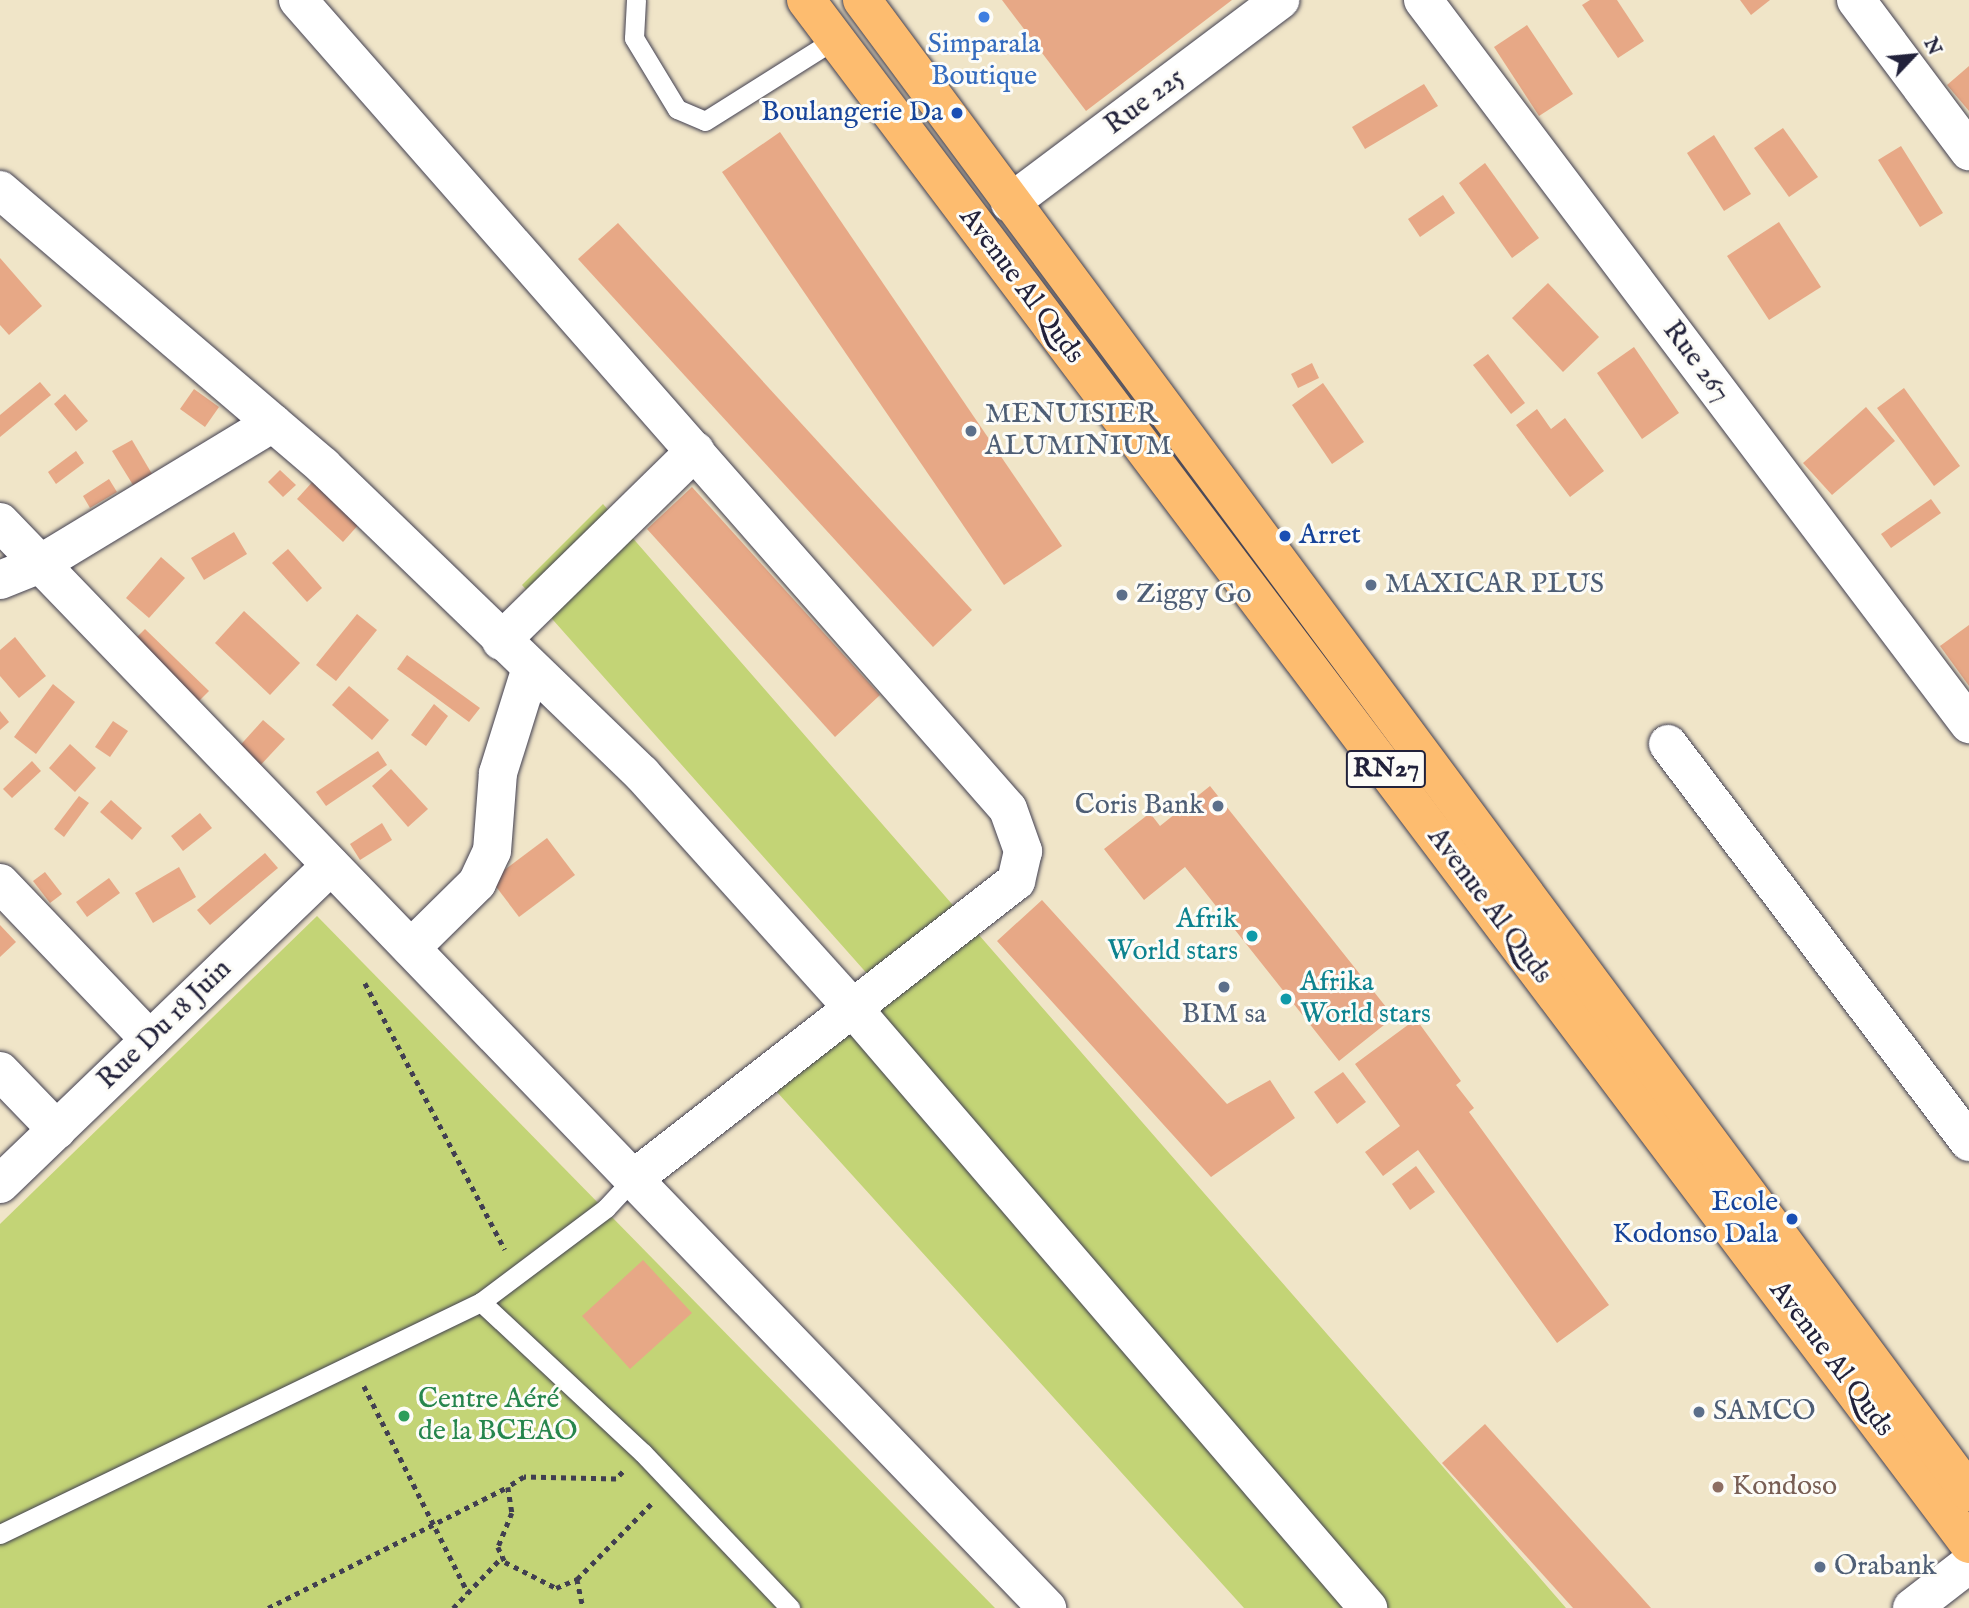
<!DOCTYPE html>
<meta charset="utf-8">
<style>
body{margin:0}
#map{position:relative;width:1969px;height:1608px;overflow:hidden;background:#f0e5c8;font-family:"IM FELL English",serif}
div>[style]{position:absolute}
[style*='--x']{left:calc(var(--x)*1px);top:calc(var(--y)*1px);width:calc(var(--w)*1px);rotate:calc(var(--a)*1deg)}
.green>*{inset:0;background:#c3d476}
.building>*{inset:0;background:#e7a886}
.path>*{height:4.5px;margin-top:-2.25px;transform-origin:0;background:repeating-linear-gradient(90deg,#413f50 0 5px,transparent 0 10px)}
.roads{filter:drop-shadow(0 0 2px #413f50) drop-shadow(0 0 2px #413f50)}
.lane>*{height:19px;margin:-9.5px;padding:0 9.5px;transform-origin:9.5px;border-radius:9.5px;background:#fff}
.street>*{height:38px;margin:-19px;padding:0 19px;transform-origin:19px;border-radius:19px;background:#fff}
.primary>*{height:38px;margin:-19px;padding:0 19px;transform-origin:19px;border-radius:19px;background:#fdbc6f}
.dots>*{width:19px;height:19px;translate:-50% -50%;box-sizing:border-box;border:4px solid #fdfcf7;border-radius:50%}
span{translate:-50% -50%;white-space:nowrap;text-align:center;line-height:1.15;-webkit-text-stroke:6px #fdfcf7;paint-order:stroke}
.shield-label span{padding:2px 5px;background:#fdfcf7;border:2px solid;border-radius:5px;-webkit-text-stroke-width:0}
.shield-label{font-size:26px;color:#22223b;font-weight:700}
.shop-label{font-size:28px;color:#366cbe}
.street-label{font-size:28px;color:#22223b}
.transit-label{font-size:28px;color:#164399}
.right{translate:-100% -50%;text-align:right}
.left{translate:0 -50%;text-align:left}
.service-label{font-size:28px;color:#4e5e75}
.culture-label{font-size:28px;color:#0d838f}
.leisure-label{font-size:28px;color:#27864d}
.education-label{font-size:28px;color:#785e54}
.north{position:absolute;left:1878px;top:21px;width:70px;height:70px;-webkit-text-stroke:5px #fdfcf7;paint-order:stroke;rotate:64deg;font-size:19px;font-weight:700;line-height:28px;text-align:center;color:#22223b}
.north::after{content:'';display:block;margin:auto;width:24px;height:32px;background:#22223b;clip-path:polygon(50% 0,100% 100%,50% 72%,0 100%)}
</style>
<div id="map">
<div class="green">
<i style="clip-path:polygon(603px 504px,1566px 1608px,1244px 1608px,777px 1092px,886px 995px,522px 585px)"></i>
<i style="clip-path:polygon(317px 916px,995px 1608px,0 1608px,0 1224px)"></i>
</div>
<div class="building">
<i style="clip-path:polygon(1002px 0,1232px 0,1086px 111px)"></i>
<i style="clip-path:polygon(1590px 0,1617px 0,1644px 41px,1618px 58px,1582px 5px)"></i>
<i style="clip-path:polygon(1740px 0,1770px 0,1751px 15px)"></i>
<i style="clip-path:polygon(1527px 25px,1573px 94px,1539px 116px,1494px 47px)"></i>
<i style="clip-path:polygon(1969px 66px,1969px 111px,1947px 85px)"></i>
<i style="clip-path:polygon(1424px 84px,1438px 106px,1365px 149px,1352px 127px)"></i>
<i style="clip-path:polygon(1783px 128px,1818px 177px,1789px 197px,1754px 148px)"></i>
<i style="clip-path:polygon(780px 132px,1062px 546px,1004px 585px,722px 172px)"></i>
<i style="clip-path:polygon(1714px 135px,1751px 194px,1724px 211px,1687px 153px)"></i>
<i style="clip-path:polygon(1901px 146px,1943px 213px,1920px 227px,1878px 160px)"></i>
<i style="clip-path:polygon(1485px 163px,1539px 238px,1512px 258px,1459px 183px)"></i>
<i style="clip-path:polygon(1443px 195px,1455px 213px,1420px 237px,1408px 219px)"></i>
<i style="clip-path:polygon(1779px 222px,1821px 287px,1769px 320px,1727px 256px)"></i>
<i style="clip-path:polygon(618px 223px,972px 610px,933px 647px,578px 259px)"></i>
<i style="clip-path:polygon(0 258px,42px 306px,9px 335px,0 325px)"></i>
<i style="clip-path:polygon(1548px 283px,1599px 337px,1563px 372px,1512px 318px)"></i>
<i style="clip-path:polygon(1634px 347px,1679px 413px,1642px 439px,1597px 373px)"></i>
<i style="clip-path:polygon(1488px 354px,1525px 403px,1511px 414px,1473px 365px)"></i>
<i style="clip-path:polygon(1312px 363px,1319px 378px,1298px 388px,1291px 374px)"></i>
<i style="clip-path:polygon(40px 382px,51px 395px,0 437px,0 415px)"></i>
<i style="clip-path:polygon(1323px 383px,1364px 442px,1332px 464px,1292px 405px)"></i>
<i style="clip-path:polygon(1904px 388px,1960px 466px,1934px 486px,1877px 408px)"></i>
<i style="clip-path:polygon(194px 389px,219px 407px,205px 427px,180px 409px)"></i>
<i style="clip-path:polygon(65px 394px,88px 421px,76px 431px,54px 404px)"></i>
<i style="clip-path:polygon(1866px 407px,1895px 441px,1832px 495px,1803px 463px)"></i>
<i style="clip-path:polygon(1537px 409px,1551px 429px,1565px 418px,1604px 471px,1570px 497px,1516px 425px)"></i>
<i style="clip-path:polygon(132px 440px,152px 474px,133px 485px,112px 451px)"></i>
<i style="clip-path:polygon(76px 451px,84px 463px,56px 484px,48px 472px)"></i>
<i style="clip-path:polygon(280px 470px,296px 485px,283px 497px,268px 482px)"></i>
<i style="clip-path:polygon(109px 479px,117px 492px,90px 508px,83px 496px)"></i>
<i style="clip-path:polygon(315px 479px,360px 523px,343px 542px,297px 499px)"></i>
<i style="clip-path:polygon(692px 487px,880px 695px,835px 737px,647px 529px)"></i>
<i style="clip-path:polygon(1931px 499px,1941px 513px,1891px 548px,1881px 534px)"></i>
<i style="clip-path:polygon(234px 532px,247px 554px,204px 580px,191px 558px)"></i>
<i style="clip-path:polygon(288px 549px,322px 588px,307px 602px,272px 563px)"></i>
<i style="clip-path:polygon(161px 557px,185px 578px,149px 618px,126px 598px)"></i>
<i style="clip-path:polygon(244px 611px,300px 663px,270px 695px,215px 643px)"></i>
<i style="clip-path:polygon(357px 614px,377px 630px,336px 681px,316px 665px)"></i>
<i style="clip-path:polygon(1969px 625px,1969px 686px,1940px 646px)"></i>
<i style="clip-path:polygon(145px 629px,209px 691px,196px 704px,131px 643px)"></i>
<i style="clip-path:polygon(15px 637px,46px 676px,19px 698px,0 676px,0 650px)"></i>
<i style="clip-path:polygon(407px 655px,480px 708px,469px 722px,397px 669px)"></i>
<i style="clip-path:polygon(53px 684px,75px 702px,36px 754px,14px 737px)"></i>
<i style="clip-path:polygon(349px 686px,389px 720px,372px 740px,332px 705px)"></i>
<i style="clip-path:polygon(434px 704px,448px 716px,426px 746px,411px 735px)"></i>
<i style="clip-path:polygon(0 711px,9px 722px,0 730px)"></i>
<i style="clip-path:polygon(263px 720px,285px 739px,256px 770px,235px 751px)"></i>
<i style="clip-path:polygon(113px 721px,128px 731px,110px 757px,95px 747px)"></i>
<i style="clip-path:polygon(70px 744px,96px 768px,75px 792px,49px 768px)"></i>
<i style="clip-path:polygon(378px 751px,387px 765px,326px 806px,316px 792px)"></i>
<i style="clip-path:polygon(32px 761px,41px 771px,12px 798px,3px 789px)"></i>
<i style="clip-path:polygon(391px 769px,428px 809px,408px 827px,372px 786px)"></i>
<i style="clip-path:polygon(1210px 786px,1394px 1017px,1339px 1061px,1185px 867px,1144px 900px,1104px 849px,1150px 813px,1160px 826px)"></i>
<i style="clip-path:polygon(79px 796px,89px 803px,64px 837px,54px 829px)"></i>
<i style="clip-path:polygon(111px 800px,142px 828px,132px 840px,100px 812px)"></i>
<i style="clip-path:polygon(200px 813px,212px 828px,183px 851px,171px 836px)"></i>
<i style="clip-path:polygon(382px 823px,392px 840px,360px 860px,350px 844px)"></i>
<i style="clip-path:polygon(547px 838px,575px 875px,519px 917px,491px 880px)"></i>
<i style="clip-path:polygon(265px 853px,278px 868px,210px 925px,197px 910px)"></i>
<i style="clip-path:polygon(179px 867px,196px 897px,153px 923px,135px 893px)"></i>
<i style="clip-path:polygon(45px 872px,62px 894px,50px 903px,33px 881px)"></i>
<i style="clip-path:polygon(109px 878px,120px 893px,87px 917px,76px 902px)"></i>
<i style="clip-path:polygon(1042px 900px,1227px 1104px,1270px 1080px,1295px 1118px,1211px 1177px,997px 941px)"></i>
<i style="clip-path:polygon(0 925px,16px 942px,0 957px)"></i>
<i style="clip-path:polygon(1416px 1019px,1461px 1081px,1456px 1085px,1474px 1108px,1469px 1112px,1609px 1305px,1557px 1343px,1418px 1150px,1383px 1176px,1365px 1152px,1400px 1126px,1355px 1064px)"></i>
<i style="clip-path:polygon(1343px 1072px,1366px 1102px,1337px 1124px,1314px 1092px)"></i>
<i style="clip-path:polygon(1416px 1166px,1435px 1192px,1410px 1210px,1392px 1184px)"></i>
<i style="clip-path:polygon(643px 1260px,692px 1313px,630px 1369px,582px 1316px)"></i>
<i style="clip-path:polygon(1485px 1424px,1651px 1608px,1573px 1608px,1442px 1463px)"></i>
</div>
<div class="path">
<i style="--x:365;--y:983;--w:301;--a:62.3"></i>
<i style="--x:364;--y:1386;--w:232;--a:63.3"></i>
<i style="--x:623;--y:1472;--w:10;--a:135"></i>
<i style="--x:616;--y:1479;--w:92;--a:-178.8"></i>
<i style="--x:524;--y:1477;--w:19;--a:148"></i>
<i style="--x:508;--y:1487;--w:26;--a:81"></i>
<i style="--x:512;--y:1513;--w:37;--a:112"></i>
<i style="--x:498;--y:1547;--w:17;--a:65"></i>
<i style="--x:505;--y:1562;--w:57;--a:27"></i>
<i style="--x:556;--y:1588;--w:23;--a:-23"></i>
<i style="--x:577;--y:1579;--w:108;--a:-45.4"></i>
<i style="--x:577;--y:1579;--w:30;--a:78"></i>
<i style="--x:268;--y:1608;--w:269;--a:-26.8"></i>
<i style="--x:453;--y:1608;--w:71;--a:-46.1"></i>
</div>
<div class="roads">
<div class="lane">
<i style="--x:636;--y:0;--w:38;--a:93"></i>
<i style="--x:634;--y:38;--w:83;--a:58.8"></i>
<i style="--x:677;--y:109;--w:30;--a:23"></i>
<i style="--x:705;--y:121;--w:154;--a:-32.2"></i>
<i style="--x:481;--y:1302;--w:156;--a:-36.9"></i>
<i style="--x:606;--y:1208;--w:40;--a:-47"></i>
<i style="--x:0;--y:1534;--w:534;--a:-25.75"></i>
<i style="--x:481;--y:1302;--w:221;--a:43"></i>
<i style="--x:643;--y:1453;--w:214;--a:46.5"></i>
</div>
<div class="street">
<i style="--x:298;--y:0;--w:1076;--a:48.73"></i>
<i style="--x:1008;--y:809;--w:45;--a:70.3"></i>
<i style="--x:1023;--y:851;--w:31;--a:103"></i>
<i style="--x:1016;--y:881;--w:485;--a:142.1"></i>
<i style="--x:1423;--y:0;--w:907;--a:52.98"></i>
<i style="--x:1856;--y:0;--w:189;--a:53.2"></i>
<i style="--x:0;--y:190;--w:425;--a:40.5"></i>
<i style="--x:323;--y:466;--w:443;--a:44"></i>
<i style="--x:642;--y:774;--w:312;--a:48"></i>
<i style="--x:851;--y:1006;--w:794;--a:49.34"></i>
<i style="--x:1010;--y:203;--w:338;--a:-36.9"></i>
<i style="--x:0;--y:522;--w:1509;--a:46.05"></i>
<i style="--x:0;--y:580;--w:43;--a:-21.8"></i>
<i style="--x:40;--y:564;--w:272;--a:-31.2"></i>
<i style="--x:501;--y:641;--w:272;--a:-44.4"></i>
<i style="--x:1668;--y:744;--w:499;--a:52.9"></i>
<i style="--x:0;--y:883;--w:217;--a:46.3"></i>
<i style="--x:411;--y:948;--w:93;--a:-44.6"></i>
<i style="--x:477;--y:883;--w:35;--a:-65"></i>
<i style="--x:492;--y:851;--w:78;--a:-85.6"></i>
<i style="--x:498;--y:773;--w:107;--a:-72.6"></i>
<i style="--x:0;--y:1071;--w:82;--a:46"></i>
<i style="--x:0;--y:1184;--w:459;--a:-43.9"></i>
<i style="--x:1912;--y:1608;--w:72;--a:-37.7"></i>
</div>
<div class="primary">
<i style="--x:806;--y:0;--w:1933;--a:53.01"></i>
<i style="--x:862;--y:0;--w:1858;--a:53.43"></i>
</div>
</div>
<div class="dots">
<i style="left:984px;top:17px;background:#3f7fe0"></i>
<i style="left:957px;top:113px;background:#1a4fb4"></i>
<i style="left:971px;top:431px;background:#5c6f8a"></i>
<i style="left:1285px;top:536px;background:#1a4fb4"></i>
<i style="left:1371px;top:585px;background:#5c6f8a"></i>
<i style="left:1122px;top:595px;background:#5c6f8a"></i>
<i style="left:1218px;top:806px;background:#5c6f8a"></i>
<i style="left:1252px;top:936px;background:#0f9aa8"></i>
<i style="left:1224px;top:987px;background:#5c6f8a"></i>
<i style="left:1286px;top:999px;background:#0f9aa8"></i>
<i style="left:1792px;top:1219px;background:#1a4fb4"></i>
<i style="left:1699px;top:1412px;background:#5c6f8a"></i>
<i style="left:404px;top:1416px;background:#2e9e5b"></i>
<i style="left:1718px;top:1487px;background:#8d6e63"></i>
<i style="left:1820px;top:1567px;background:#5c6f8a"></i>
</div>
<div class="shield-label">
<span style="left:1386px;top:769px">RN27</span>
</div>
<div class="shop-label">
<span style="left:984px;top:61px">Simparala<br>Boutique</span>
</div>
<div class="street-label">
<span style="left:1145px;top:102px;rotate:-37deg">Rue 225</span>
<span style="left:1021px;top:286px;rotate:53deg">Avenue Al Quds</span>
<span style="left:1696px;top:362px;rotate:53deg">Rue 267</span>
<span style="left:1489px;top:906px;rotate:53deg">Avenue Al Quds</span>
<span style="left:165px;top:1025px;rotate:-44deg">Rue Du 18 Juin</span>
<span style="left:1831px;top:1359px;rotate:53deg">Avenue Al Quds</span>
</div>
<div class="transit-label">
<span class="right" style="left:943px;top:113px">Boulangerie Da</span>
<span class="left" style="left:1299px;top:536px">Arret</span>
<span class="right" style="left:1778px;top:1219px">Ecole<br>Kodonso Dala</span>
</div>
<div class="service-label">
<span class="left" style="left:985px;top:431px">MENUISIER<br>ALUMINIUM</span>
<span class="left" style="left:1385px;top:585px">MAXICAR PLUS</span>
<span class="left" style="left:1136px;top:595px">Ziggy Go</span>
<span class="right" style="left:1204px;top:806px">Coris Bank</span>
<span style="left:1224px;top:1015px">BIM sa</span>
<span class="left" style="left:1713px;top:1412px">SAMCO</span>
<span class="left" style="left:1834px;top:1567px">Orabank</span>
</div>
<div class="culture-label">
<span class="right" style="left:1238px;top:936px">Afrik<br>World stars</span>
<span class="left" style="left:1300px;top:999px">Afrika<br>World stars</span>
</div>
<div class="leisure-label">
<span class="left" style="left:418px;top:1416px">Centre Aéré<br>de la BCEAO</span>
</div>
<div class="education-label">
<span class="left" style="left:1732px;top:1487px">Kondoso</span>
</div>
<div class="north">N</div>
</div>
